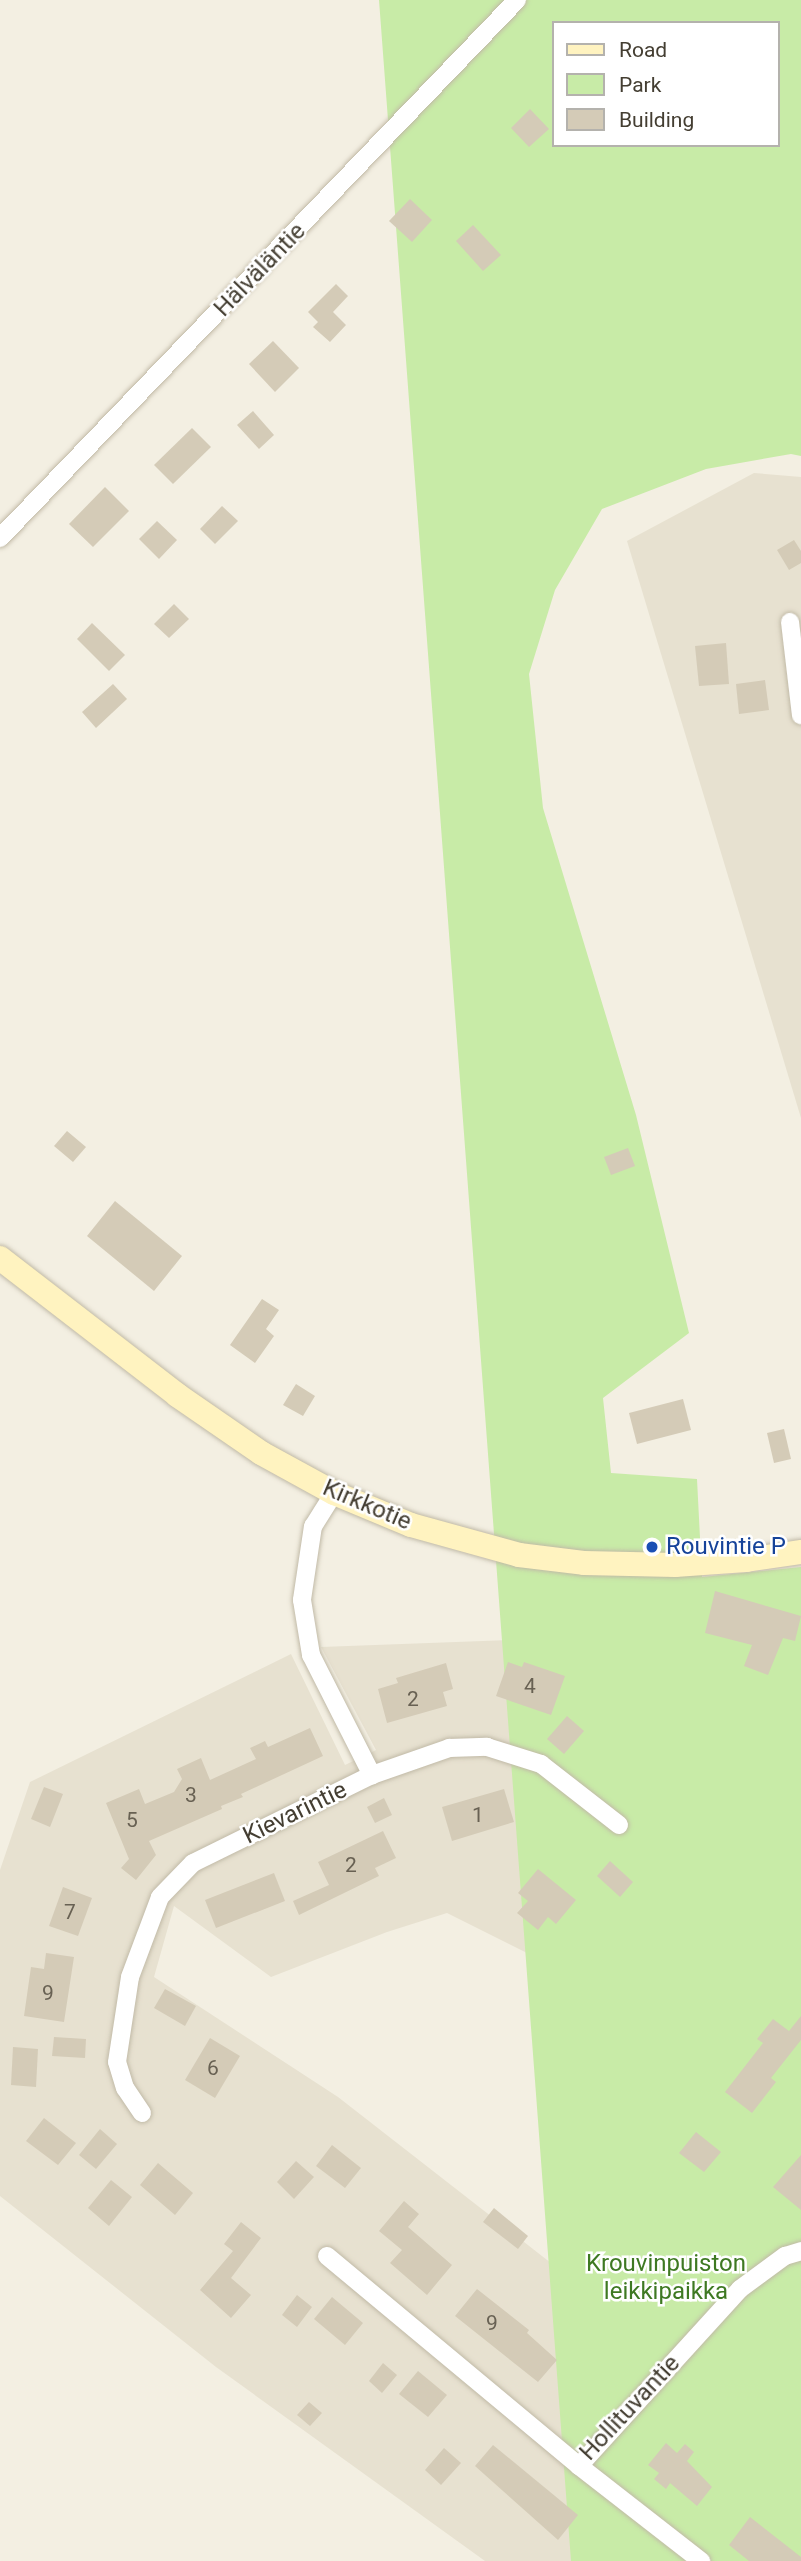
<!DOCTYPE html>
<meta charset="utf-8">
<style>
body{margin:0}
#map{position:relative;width:801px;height:2561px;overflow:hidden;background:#f3efe2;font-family:Roboto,sans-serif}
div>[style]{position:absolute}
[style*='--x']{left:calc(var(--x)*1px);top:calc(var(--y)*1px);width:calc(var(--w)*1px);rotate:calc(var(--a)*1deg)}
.residential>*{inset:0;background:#e7e1d0}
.green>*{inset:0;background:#c8eba7}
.building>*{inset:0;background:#d4cbb7}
.roads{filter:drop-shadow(0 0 2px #c1baa7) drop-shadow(0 0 2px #c1baa7)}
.street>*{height:18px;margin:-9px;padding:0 9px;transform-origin:9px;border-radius:9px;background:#fff}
.secondary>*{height:24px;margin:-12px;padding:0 12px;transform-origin:12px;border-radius:12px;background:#fff3c0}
.dots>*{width:19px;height:19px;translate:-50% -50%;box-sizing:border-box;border:4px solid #fff;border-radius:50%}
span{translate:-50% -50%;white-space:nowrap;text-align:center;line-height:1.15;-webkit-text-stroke:5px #fff;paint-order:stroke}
.number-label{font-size:21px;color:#686153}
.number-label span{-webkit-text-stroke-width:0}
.street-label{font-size:24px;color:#443e32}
.transit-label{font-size:24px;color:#164399}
.left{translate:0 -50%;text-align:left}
.park-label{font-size:24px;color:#3e7922}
.legend{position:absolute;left:552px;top:21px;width:228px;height:126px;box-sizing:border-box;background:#fff;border:2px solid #b4b2ad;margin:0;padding:9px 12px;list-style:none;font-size:21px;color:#443e32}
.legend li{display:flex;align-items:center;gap:14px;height:35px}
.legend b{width:35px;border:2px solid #b4b2ad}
</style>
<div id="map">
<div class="residential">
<i style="clip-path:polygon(754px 473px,801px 477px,801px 1118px,627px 541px)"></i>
<i style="clip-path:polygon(511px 1640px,569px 1974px,447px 1913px,387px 1932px,271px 1977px,174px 1906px,154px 1977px,338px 2097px,565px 2274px,801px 2561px,485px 2561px,216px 2367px,0 2196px,0 1870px,30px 1782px,291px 1654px,345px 1765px,376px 1750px,321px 1647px)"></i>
</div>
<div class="green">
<i style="clip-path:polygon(evenodd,379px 0,801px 0,801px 456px,791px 454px,706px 469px,602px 509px,555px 590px,529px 674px,543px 808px,636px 1115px,689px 1333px,603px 1398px,611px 1473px,697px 1479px,702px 1577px,801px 1567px,801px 2561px,571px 2561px,379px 0,554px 23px,778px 23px,778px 145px,554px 145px,554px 23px)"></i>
</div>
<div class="building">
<i style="clip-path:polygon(530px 109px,549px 129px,529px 147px,511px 128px)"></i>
<i style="clip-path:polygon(410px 199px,432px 220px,412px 242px,389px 221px)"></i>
<i style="clip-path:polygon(473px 225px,501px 255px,483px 271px,456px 241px)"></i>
<i style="clip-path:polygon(336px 284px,348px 296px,333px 312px,346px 325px,330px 342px,313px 327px,318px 322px,308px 312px)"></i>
<i style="clip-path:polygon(273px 341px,299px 368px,275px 392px,249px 364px)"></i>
<i style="clip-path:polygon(253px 411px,274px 435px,259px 449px,237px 425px)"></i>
<i style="clip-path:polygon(192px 428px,211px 447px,173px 484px,154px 465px)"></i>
<i style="clip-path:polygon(105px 487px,129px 511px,93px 547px,69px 524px)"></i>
<i style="clip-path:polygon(222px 506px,238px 521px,215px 544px,200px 529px)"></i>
<i style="clip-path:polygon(157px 521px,177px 540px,159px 559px,139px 539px)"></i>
<i style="clip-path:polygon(794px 540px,801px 551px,801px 563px,789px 570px,777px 550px)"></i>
<i style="clip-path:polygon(174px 604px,189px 619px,169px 638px,154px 624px)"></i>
<i style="clip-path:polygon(92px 623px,125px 655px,109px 671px,77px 639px)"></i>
<i style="clip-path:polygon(726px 643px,729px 684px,699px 686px,695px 646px)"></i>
<i style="clip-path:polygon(765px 680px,769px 710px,739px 714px,736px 684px)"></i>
<i style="clip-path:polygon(113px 684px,127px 699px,96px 728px,82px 712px)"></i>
<i style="clip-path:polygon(67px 1131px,86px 1147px,73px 1162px,54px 1146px)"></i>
<i style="clip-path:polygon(628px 1148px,635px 1166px,611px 1175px,604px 1157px)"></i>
<i style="clip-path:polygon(115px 1201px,182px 1256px,154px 1291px,87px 1236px)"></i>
<i style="clip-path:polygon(262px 1299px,279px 1310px,266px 1329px,274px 1336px,255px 1363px,230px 1345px)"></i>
<i style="clip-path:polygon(296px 1384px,315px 1396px,303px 1416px,283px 1405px)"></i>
<i style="clip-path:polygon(683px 1399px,691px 1430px,637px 1444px,629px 1413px)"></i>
<i style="clip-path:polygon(784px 1429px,791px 1459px,774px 1463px,767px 1433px)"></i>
<i style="clip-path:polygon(715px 1591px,801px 1616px,795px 1641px,783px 1638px,768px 1675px,744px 1666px,752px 1645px,705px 1633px)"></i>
<i style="clip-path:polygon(508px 1662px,522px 1667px,524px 1662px,565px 1676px,551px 1715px,496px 1696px)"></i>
<i style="clip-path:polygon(446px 1663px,453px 1689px,443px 1692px,447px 1706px,387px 1723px,378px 1689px,398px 1683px,396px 1678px)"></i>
<i style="clip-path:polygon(567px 1716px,584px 1731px,564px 1754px,547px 1739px)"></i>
<i style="clip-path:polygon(310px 1728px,323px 1756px,241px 1794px,243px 1797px,221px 1806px,222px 1809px,149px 1841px,156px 1855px,136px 1880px,121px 1868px,129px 1859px,106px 1803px,139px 1789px,145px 1804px,174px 1792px,182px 1779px,177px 1769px,201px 1758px,210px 1780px,256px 1759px,250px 1748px,265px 1741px,268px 1747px)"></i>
<i style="clip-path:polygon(44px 1787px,63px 1794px,50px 1827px,31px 1819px)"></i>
<i style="clip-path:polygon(504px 1789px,514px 1822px,452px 1841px,442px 1807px)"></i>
<i style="clip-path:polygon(384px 1798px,392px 1815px,375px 1823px,367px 1807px)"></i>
<i style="clip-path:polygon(383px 1831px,396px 1858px,375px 1868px,379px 1876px,299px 1915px,293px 1901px,329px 1885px,318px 1862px)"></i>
<i style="clip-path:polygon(610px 1861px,633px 1882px,620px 1897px,597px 1876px)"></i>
<i style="clip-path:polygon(538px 1869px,576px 1900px,556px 1924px,548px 1917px,538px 1930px,517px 1913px,528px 1901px,518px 1893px)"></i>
<i style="clip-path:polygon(274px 1873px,285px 1901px,216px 1928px,205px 1900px)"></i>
<i style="clip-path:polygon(63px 1887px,92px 1898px,78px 1936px,49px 1926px)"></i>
<i style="clip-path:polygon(46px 1953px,74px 1957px,64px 2022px,24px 2016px,31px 1967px,44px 1969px)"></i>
<i style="clip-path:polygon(165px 1989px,196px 2006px,185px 2026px,154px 2008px)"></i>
<i style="clip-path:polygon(801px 2016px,801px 2040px,771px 2078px,776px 2082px,752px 2113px,725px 2092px,763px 2043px,757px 2039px,773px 2019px,789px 2031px)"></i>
<i style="clip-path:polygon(54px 2037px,86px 2039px,85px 2058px,52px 2056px)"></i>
<i style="clip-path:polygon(210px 2038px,240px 2056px,215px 2098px,185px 2080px)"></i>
<i style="clip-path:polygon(13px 2047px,38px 2049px,36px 2087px,11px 2085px)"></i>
<i style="clip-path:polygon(44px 2118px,76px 2143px,58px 2165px,26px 2141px)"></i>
<i style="clip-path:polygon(100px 2129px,117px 2144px,96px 2169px,79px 2155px)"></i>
<i style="clip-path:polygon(696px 2132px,721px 2152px,704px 2172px,679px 2153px)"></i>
<i style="clip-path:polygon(332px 2145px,361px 2168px,345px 2188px,316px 2166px)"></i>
<i style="clip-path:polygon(801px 2155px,801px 2210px,773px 2187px)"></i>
<i style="clip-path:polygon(296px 2161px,314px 2177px,294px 2199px,277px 2182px)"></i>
<i style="clip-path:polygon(158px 2163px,193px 2193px,175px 2215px,140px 2185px)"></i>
<i style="clip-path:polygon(111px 2180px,132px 2197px,109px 2226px,88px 2208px)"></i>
<i style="clip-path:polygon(404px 2201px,419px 2214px,408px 2227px,452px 2265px,427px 2295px,390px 2263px,402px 2250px,379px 2231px)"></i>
<i style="clip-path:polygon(494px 2208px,528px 2236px,518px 2249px,483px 2222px)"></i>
<i style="clip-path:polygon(241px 2222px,261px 2238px,231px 2278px,251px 2295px,231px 2318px,200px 2290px,233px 2251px,224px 2244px)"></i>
<i style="clip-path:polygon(477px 2289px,529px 2330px,527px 2333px,557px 2360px,538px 2382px,455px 2316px)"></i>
<i style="clip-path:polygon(297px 2295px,312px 2307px,297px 2327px,282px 2315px)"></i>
<i style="clip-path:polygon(332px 2297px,363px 2323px,345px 2345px,314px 2319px)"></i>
<i style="clip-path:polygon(383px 2363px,397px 2375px,382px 2393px,369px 2381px)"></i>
<i style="clip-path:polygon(418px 2371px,447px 2395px,428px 2417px,399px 2394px)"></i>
<i style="clip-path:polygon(309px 2402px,322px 2413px,310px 2426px,297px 2415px)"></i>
<i style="clip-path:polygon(666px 2443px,677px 2453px,685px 2444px,694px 2452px,687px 2461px,712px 2487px,697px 2506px,670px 2483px,666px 2489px,654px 2479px,659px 2473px,648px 2465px)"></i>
<i style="clip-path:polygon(493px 2445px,578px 2515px,558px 2540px,475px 2466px)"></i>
<i style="clip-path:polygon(444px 2448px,461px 2463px,441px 2485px,425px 2470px)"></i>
<i style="clip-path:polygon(750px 2517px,801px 2557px,801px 2561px,749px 2561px,729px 2545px)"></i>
</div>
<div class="roads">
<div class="street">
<i style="--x:0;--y:538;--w:746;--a:-46.14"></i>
<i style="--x:790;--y:622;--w:94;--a:83.3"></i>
<i style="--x:334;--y:1493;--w:39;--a:122"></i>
<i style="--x:313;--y:1526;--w:75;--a:98.5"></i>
<i style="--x:302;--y:1600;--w:56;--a:80.7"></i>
<i style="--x:311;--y:1655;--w:135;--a:63.1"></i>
<i style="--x:142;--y:2113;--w:30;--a:-124"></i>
<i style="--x:125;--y:2088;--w:27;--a:-107"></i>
<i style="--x:117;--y:2062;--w:86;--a:-81.3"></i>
<i style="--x:130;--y:1977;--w:85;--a:-69.4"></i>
<i style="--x:160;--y:1897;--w:47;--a:-45.9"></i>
<i style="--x:193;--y:1863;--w:199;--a:-26.2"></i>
<i style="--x:372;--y:1775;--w:82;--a:-19.3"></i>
<i style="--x:449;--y:1748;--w:38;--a:-2"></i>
<i style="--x:487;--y:1747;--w:57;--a:17.5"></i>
<i style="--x:541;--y:1764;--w:99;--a:38"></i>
<i style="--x:327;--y:2256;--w:328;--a:39.8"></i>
<i style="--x:579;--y:2466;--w:239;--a:-47.7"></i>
<i style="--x:740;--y:2289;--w:56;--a:-36.3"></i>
<i style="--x:785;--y:2256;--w:17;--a:-17"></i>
<i style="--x:579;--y:2466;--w:155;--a:37.9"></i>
</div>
<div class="secondary">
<i style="--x:0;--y:1258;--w:224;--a:37.7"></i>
<i style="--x:177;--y:1395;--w:102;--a:34.6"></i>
<i style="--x:261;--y:1453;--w:83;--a:28.7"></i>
<i style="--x:334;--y:1493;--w:83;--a:22.6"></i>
<i style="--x:411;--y:1525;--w:112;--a:15.5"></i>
<i style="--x:519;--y:1555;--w:65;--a:7"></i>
<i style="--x:584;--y:1563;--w:91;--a:1.3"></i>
<i style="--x:675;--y:1565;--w:71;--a:-4"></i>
<i style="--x:746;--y:1560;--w:56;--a:-8.3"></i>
</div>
</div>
<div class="dots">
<i style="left:652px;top:1547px;background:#1a4fb4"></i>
</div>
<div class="number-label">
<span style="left:530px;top:1686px">4</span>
<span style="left:413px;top:1699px">2</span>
<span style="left:191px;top:1795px">3</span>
<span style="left:478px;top:1815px">1</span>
<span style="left:132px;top:1820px">5</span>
<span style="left:351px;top:1865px">2</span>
<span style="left:70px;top:1912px">7</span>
<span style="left:48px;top:1993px">9</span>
<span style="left:213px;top:2068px">6</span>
<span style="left:492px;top:2323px">9</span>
</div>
<div class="street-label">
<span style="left:260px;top:270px;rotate:-46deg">Hälväläntie</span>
<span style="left:367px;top:1505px;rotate:23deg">Kirkkotie</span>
<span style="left:295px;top:1813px;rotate:-26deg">Kievarintie</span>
<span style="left:630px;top:2408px;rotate:-47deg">Hollituvantie</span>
</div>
<div class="transit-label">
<span class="left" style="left:666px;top:1547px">Rouvintie P</span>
</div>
<div class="park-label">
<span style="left:666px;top:2278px">Krouvinpuiston<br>leikkipaikka</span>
</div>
<ul class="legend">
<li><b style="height:9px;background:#fff3c0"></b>Road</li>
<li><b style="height:19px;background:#c8eba7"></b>Park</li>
<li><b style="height:19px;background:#d4cbb7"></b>Building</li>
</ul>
</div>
